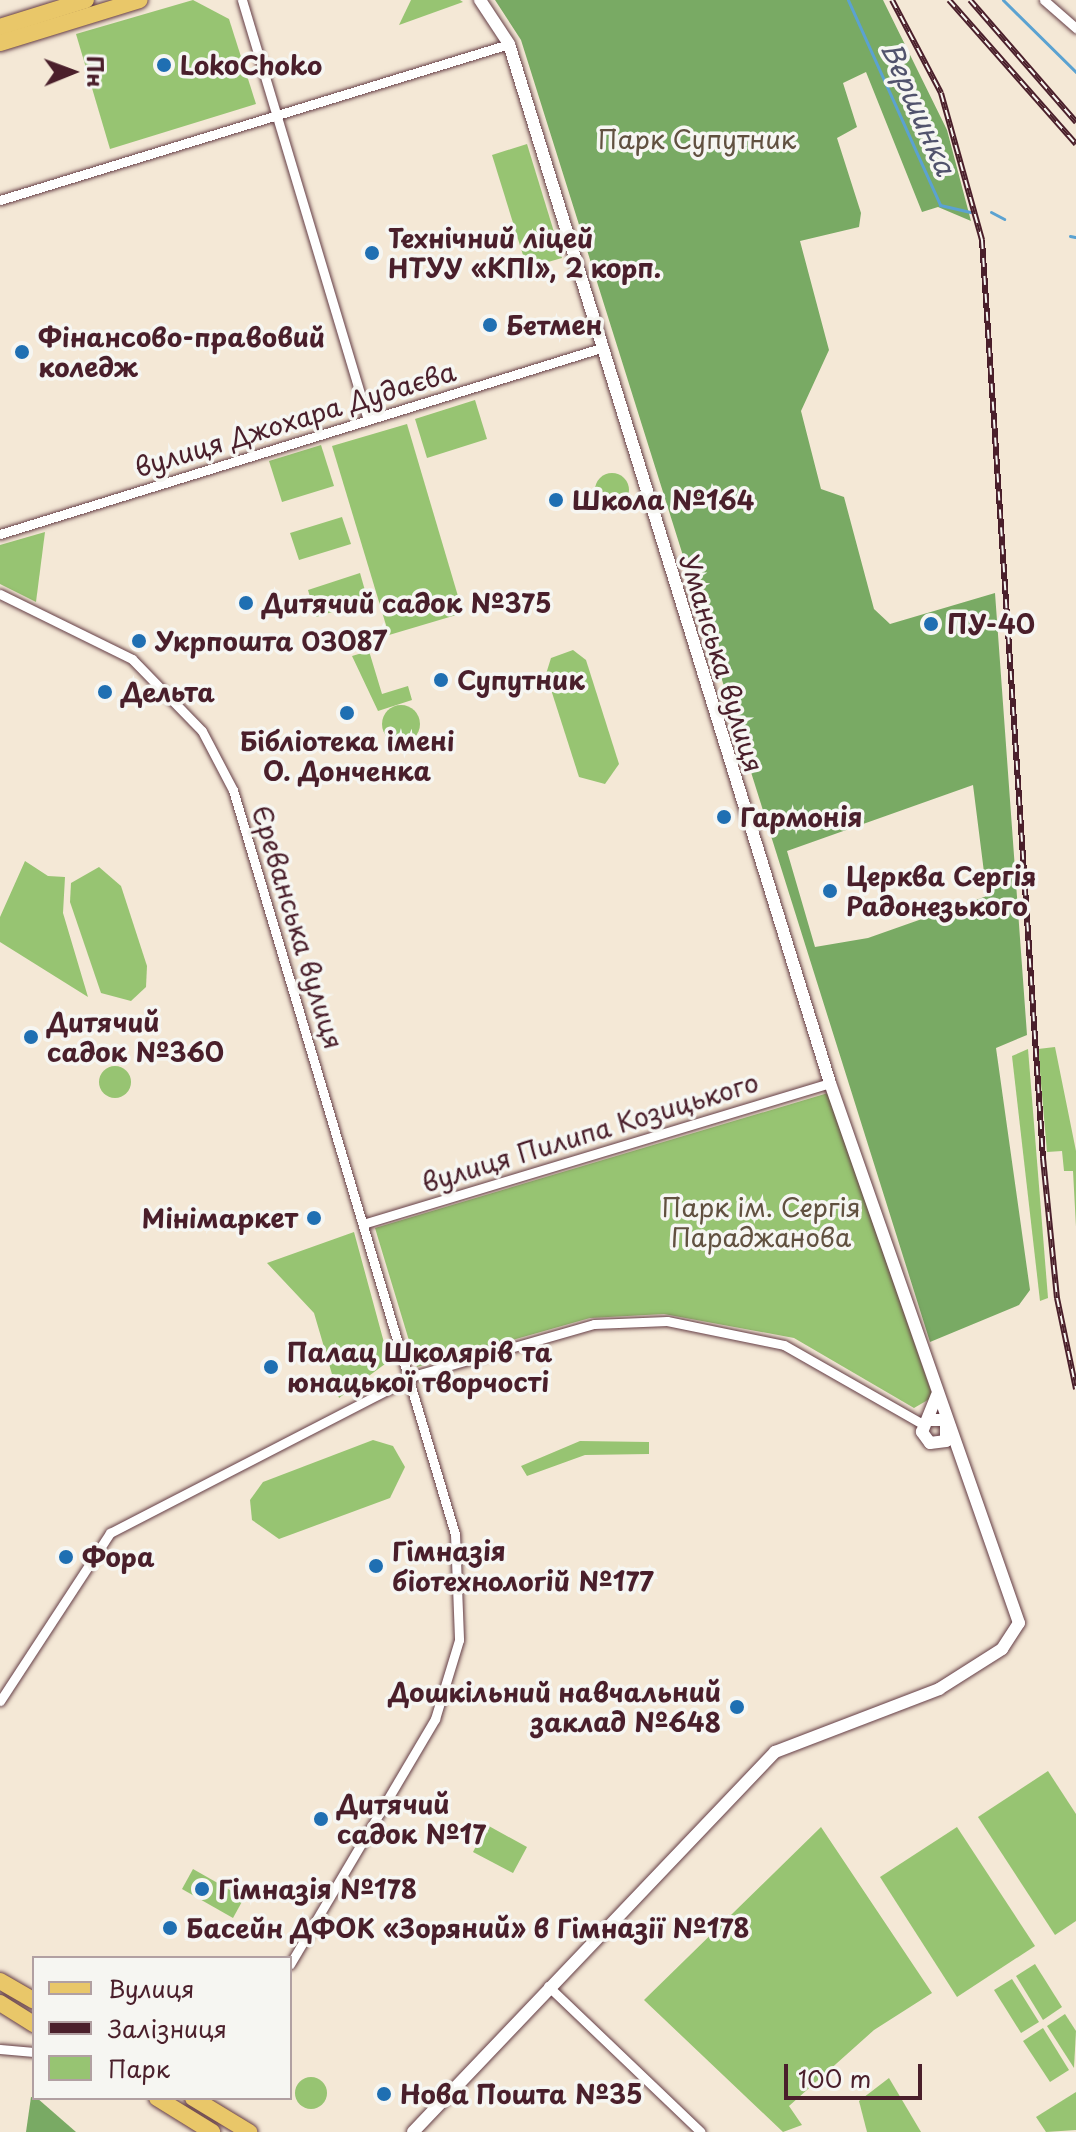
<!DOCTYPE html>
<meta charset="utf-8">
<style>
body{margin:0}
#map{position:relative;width:1076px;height:2132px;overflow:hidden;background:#f4e8d6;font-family:"Playpen Sans",sans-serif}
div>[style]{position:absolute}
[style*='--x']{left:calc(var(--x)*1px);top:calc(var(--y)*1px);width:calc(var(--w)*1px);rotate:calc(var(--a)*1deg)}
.green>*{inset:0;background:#97c472}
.round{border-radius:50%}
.forest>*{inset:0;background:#79aa64}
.stream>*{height:3px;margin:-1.5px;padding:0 1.5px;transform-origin:1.5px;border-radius:1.5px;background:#5ba2d1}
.roads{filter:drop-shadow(0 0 2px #643d45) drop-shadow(0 0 2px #643d45)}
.minor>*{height:9px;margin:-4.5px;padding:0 4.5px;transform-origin:4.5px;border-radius:4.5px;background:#fff}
.tertiary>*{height:12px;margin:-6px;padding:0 6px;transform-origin:6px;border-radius:6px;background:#fff}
.primary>*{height:16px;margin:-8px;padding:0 8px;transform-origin:8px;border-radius:8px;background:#e9c769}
.rail>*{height:6px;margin-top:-3px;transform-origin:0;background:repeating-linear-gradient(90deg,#f6f6f2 0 9px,#4a1f2b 0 18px);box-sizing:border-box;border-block:2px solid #4a1f2b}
.dots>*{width:22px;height:22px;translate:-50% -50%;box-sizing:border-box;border:4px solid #f6f6f2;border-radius:50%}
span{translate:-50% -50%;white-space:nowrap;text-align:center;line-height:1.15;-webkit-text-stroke:7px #f6f6f2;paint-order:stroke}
.poi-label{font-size:26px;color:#4a1f2b;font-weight:700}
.left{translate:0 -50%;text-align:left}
.right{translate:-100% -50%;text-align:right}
.park-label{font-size:26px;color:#615140}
.street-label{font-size:26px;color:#4a1f2b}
.water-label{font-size:28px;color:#51536d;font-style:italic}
.legend{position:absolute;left:32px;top:1956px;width:260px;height:144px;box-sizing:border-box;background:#f6f6f2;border:2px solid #b1a0a2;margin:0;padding:10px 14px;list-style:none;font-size:24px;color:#4a1f2b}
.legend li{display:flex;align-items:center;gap:16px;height:40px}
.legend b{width:40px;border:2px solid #b1a0a2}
.north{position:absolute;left:32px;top:32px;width:80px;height:80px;-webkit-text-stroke:6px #f6f6f2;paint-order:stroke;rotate:89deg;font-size:22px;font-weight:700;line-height:32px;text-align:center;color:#4a1f2b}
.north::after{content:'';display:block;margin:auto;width:28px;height:36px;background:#4a1f2b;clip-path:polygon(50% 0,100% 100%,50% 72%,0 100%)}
.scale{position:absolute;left:784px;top:2064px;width:138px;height:36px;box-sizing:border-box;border:4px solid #4a1f2b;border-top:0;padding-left:10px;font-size:24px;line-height:28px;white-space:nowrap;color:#4a1f2b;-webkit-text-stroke:6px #f6f6f2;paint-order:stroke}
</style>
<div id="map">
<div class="green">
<i style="clip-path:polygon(193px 0,229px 19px,256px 104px,110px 149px,76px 34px)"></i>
<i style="clip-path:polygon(411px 0,460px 0,463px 2px,399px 25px)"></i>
<i style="clip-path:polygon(527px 144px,562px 258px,527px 268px,492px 155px)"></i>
<i style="clip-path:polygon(475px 400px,487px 439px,427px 458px,415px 419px)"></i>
<i style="clip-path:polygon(407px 424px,463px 613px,389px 635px,332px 446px)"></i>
<i style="clip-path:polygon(321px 445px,334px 486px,282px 502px,269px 461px)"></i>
<i class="round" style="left:595px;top:473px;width:34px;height:34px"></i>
<i style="clip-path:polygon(342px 517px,351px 544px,299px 560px,290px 533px)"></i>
<i style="clip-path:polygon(45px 532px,36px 602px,0 584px,0 545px)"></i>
<i style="clip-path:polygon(360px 573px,368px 601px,316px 617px,308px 590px)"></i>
<i style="clip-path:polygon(573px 650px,586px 660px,619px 764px,605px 784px,579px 777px,546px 674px,551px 658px)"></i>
<i style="clip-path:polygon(369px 651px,382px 694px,408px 686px,412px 700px,378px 711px,352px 656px)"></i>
<i class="round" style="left:382px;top:705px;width:38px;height:38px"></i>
<i style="clip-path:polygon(25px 861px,48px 876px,65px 877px,63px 913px,88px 997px,0 942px,0 917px)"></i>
<i style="clip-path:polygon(99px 867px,121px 886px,147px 966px,146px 987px,131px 1001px,101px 993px,70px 902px,71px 883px)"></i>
<i style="clip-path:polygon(1055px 1047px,1076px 1151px,1076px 1227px,1073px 1171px,1064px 1171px,1062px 1151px,1047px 1152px,1038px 1049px)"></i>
<i style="clip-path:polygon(1028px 1049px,1048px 1298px,1040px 1301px,1012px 1056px)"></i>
<i class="round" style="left:99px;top:1066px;width:32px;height:32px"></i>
<i style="clip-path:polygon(828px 1093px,933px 1397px,914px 1408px,794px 1338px,664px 1314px,590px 1318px,417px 1367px,375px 1228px)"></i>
<i style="clip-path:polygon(354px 1232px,389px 1361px,339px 1398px,314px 1313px,267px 1263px)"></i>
<i style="clip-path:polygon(373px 1440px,393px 1446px,405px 1467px,390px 1498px,279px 1539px,252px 1520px,250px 1500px,263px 1482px)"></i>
<i style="clip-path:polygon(580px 1441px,649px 1442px,649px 1454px,585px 1455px,527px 1476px,521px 1466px)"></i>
<i style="clip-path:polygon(1048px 1771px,1076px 1814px,1076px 1921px,1055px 1935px,978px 1817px)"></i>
<i style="clip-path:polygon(487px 1825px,527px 1847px,513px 1873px,473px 1852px)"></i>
<i style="clip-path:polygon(821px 1827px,932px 1993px,874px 2030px,789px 2106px,802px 2125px,783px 2132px,644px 2000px)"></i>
<i style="clip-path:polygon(957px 1827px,1035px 1946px,957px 1997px,880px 1877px)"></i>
<i style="clip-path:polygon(193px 1869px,244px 1898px,233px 1918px,182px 1889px)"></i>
<i style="clip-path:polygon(1035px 1964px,1062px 2007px,1043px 2020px,1016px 1976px)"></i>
<i style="clip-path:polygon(1012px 1979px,1039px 2022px,1021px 2033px,994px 1990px)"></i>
<i style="clip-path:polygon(1065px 2014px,1076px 2031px,1074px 2068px,1047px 2026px)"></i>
<i style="clip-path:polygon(1043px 2028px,1069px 2070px,1050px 2082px,1023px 2041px)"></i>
<i class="round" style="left:295px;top:2077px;width:32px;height:32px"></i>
<i style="clip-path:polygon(889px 2078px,921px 2132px,867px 2132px,859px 2101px)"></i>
<i style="clip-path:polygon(1076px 2092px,1076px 2130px,1046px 2132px,1036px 2117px)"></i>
</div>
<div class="forest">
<i style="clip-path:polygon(evenodd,495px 0,883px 0,947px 130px,971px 221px,938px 207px,922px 212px,866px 72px,843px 83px,857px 127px,837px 138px,861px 213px,859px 227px,800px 241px,829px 350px,801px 411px,821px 489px,844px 497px,874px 609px,890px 624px,995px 593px,1027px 1035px,996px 1048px,1030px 1290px,1019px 1305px,930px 1342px,521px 40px,495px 0,973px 785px,987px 896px,868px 938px,815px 947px,787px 851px,973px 785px)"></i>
<i style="clip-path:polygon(31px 2097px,37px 2098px,76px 2132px,26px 2132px)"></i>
</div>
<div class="stream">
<i style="--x:848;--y:0;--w:225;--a:65.8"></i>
<i style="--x:940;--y:205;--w:31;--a:13"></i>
<i style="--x:1003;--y:0;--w:103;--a:44.6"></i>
<i style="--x:991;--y:212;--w:15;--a:28"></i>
<i style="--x:1070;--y:236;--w:5;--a:11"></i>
</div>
<div class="roads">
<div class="minor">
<i style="--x:242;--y:0;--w:438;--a:73.3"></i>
<i style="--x:1044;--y:0;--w:43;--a:41.2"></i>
<i style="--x:0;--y:200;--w:532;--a:-17.04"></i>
<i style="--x:0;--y:534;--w:632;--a:-17.2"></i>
<i style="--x:0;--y:594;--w:147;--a:26.2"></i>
<i style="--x:132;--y:659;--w:100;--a:45.8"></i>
<i style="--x:202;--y:731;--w:67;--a:62.3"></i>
<i style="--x:233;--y:790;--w:776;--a:73.39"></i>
<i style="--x:455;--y:1534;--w:106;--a:87.8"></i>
<i style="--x:459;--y:1640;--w:83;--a:106.9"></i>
<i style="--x:435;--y:1719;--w:285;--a:120.6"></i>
<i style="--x:363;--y:1224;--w:488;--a:-16.8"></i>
<i style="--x:0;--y:1701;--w:201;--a:-56.8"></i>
<i style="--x:110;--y:1533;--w:344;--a:-27.3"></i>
<i style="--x:416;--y:1375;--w:185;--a:-16"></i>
<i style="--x:594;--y:1324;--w:73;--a:-2.4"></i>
<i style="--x:667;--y:1321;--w:119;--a:11.6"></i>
<i style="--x:784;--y:1345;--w:161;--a:29.7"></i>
<i style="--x:548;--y:1986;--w:211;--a:43.7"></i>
<i style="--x:0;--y:2049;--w:34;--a:5"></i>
</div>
<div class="tertiary">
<i style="--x:928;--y:1420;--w:18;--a:0"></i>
<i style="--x:946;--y:1420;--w:21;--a:90"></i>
<i style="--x:946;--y:1441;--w:16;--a:173"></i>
<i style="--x:930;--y:1443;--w:14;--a:-126"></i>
<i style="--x:922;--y:1432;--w:40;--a:-68"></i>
<i style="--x:413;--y:2132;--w:525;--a:-46.39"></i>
<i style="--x:775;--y:1752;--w:176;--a:-21"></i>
<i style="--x:939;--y:1689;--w:75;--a:-32.4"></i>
<i style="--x:1002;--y:1649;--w:31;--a:-57"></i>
<i style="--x:1019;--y:1623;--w:572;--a:-109.29"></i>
<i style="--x:830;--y:1083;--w:1087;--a:-107.17"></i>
<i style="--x:509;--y:44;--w:53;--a:-123.4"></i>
</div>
<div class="primary">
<i style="--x:0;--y:27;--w:90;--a:-17.4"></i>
<i style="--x:0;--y:43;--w:146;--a:-17.1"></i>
<i style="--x:0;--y:1981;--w:39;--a:30"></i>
<i style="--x:0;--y:2003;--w:40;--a:32"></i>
<i style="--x:157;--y:2098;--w:65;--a:31.7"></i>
<i style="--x:193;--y:2098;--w:66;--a:31.3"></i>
</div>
</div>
<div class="rail">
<i style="--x:892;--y:0;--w:105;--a:62.2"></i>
<i style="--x:941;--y:93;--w:153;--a:74.4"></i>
<i style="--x:982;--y:240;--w:920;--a:86.2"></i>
<i style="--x:1043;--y:1158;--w:141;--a:84.3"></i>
<i style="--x:1057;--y:1298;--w:93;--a:78.2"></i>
<i style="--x:949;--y:0;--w:192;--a:48.6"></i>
<i style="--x:970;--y:0;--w:162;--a:49"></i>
</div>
<div class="dots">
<i style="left:164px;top:65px;background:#1f6fb2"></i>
<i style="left:372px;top:253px;background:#1f6fb2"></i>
<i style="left:490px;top:325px;background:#1f6fb2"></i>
<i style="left:22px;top:352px;background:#1f6fb2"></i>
<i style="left:556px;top:500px;background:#1f6fb2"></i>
<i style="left:246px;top:603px;background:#1f6fb2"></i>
<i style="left:931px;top:624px;background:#1f6fb2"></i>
<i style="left:139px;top:641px;background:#1f6fb2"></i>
<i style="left:441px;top:680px;background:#1f6fb2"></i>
<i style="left:105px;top:692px;background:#1f6fb2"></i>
<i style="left:347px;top:713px;background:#1f6fb2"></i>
<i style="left:724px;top:817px;background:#1f6fb2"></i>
<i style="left:830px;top:891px;background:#1f6fb2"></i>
<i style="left:31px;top:1037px;background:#1f6fb2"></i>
<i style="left:314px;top:1218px;background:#1f6fb2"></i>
<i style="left:271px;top:1367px;background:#1f6fb2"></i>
<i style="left:66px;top:1557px;background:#1f6fb2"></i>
<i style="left:376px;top:1566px;background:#1f6fb2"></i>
<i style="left:737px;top:1707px;background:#1f6fb2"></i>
<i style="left:321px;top:1819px;background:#1f6fb2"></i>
<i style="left:202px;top:1889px;background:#1f6fb2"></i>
<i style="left:170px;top:1928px;background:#1f6fb2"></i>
<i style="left:384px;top:2094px;background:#1f6fb2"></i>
</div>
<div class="poi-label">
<span class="left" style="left:180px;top:65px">LokoChoko</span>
<span class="left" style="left:388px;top:253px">Технічний ліцей<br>НТУУ «КПІ», 2 корп.</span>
<span class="left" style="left:506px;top:325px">Бетмен</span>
<span class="left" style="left:38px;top:352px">Фінансово-правовий<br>коледж</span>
<span class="left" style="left:572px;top:500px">Школа №164</span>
<span class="left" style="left:262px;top:603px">Дитячий садок №375</span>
<span class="left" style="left:947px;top:624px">ПУ-40</span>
<span class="left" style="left:155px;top:641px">Укрпошта 03087</span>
<span class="left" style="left:457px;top:680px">Супутник</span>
<span class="left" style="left:121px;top:692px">Дельта</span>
<span style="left:347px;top:756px">Бібліотека імені<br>О. Донченка</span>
<span class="left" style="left:740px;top:817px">Гармонія</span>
<span class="left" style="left:846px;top:891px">Церква Сергія<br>Радонезького</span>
<span class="left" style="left:47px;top:1037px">Дитячий<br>садок №360</span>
<span class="right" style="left:298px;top:1218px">Мінімаркет</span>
<span class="left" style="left:287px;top:1367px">Палац Школярів та<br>юнацької творчості</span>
<span class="left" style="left:392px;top:1566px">Гімназія<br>біотехнологій №177</span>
<span class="left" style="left:82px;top:1557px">Фора</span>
<span class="right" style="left:721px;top:1707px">Дошкільний навчальний<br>заклад №648</span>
<span class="left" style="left:337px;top:1819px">Дитячий<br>садок №17</span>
<span class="left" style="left:218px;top:1889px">Гімназія №178</span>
<span class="left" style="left:186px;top:1928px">Басейн ДФОК «Зоряний» в Гімназії №178</span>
<span class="left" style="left:400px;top:2094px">Нова Пошта №35</span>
</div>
<div class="park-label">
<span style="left:697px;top:139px">Парк Супутник</span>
<span style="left:761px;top:1222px">Парк ім. Сергія<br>Параджанова</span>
</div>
<div class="street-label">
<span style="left:295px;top:419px;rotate:-17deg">вулиця Джохара Дудаєва</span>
<span style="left:722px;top:663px;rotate:73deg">Уманська вулиця</span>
<span style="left:298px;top:927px;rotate:73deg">Єреванська вулиця</span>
<span style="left:590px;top:1132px;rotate:-17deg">вулиця Пилипа Козицького</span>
</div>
<div class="water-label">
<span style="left:919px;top:108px;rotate:66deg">Вершинка</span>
</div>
<ul class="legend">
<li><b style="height:10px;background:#e9c769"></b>Вулиця</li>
<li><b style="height:10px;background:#4a1f2b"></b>Залізниця</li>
<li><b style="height:22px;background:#97c472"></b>Парк</li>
</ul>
<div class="north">Пн</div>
<div class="scale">100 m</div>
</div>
